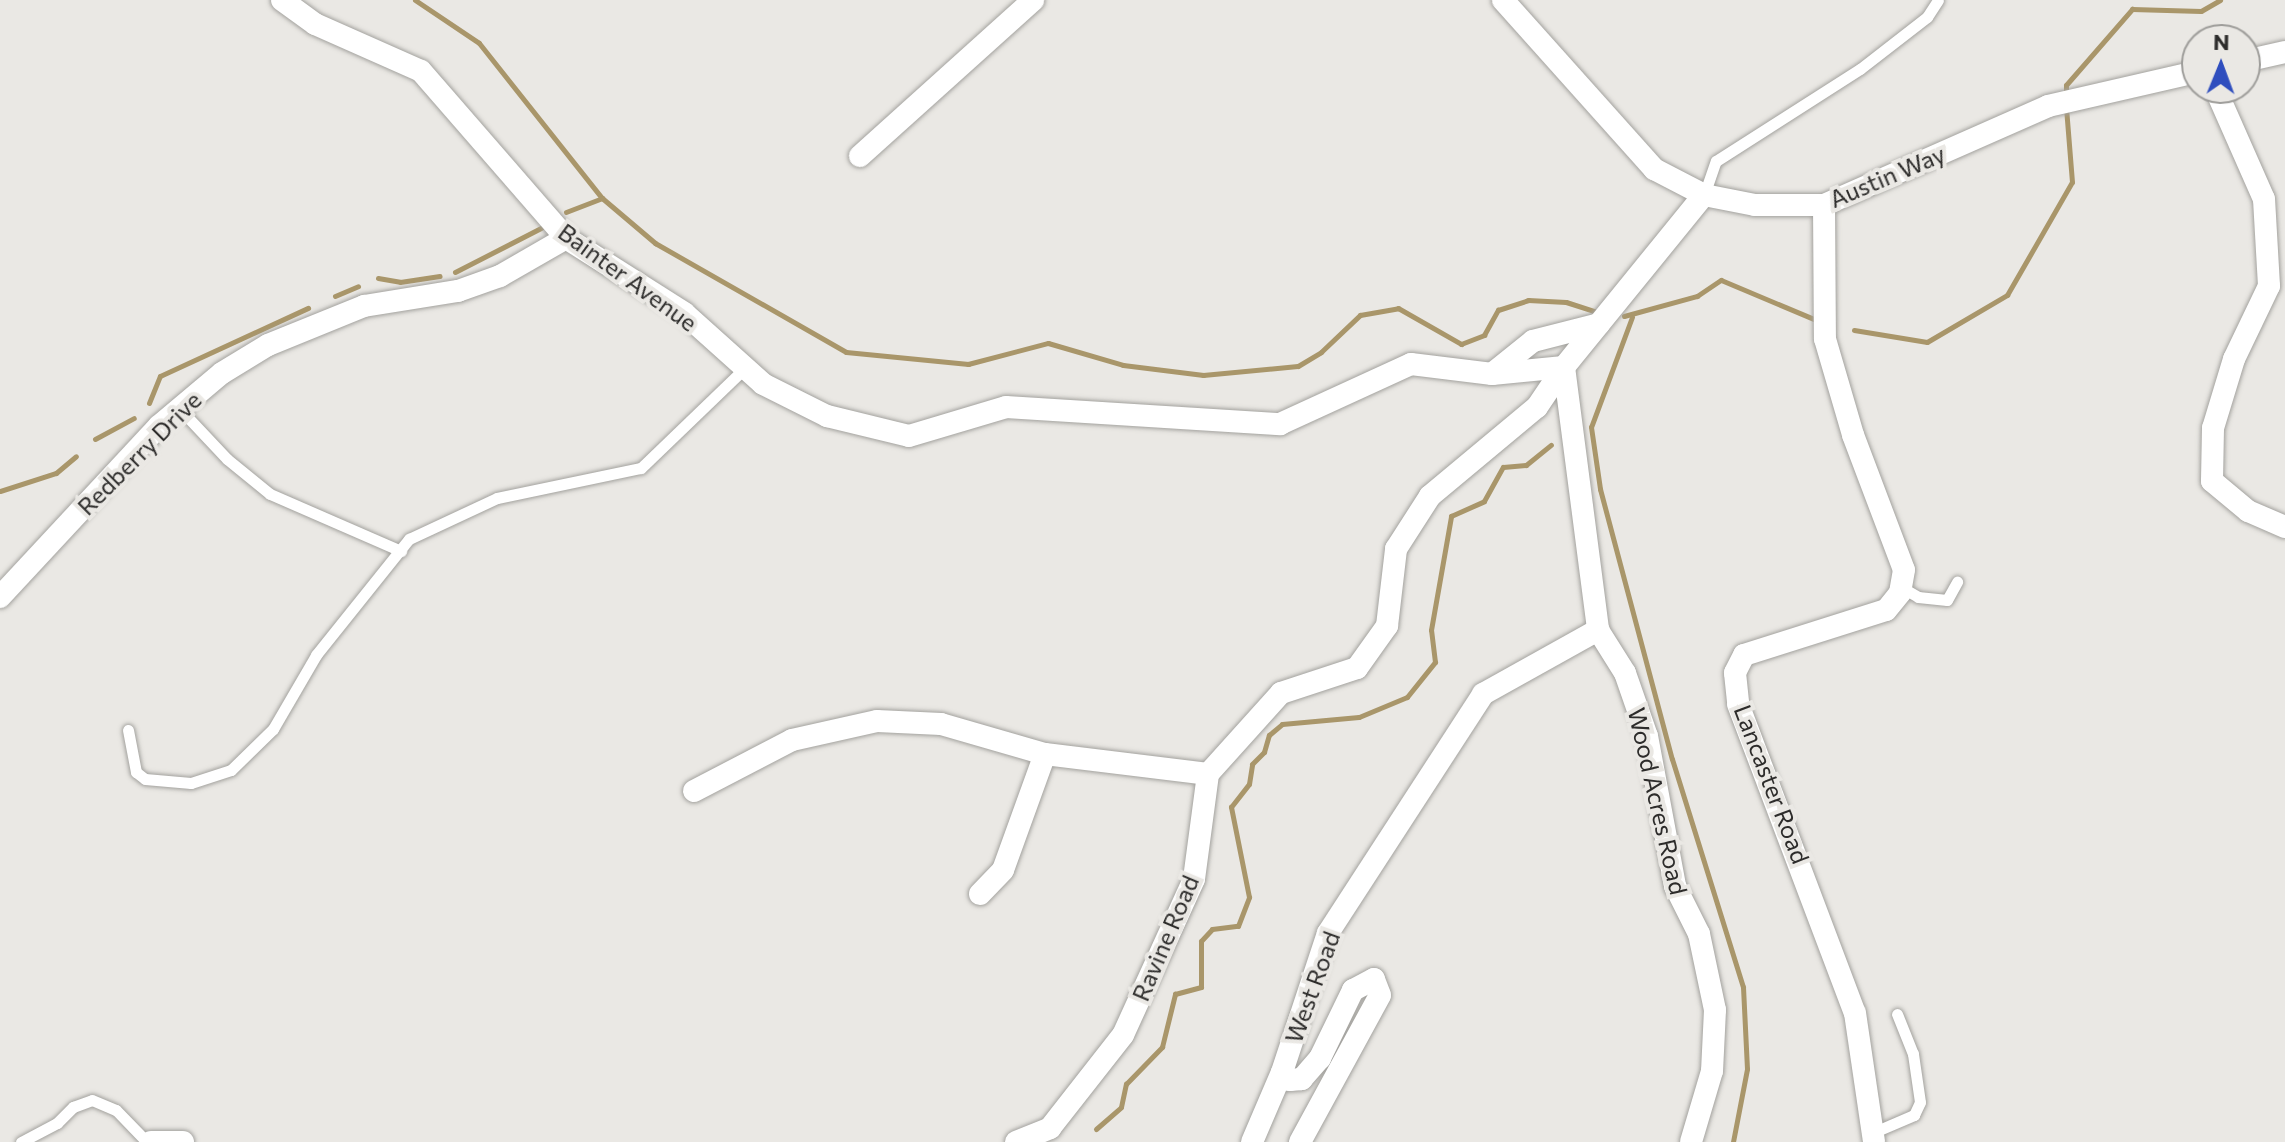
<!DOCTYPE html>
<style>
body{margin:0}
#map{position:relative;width:2285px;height:1142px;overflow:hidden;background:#eae8e4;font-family:Commissioner,sans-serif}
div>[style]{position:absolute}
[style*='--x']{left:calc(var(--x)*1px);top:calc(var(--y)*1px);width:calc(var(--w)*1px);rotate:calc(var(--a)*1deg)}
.stream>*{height:5px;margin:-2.5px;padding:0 2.5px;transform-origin:2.5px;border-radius:2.5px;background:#a9966a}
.roads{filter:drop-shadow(0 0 2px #a3a29e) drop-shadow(0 0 2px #a3a29e)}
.service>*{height:11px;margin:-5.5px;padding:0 5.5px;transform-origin:5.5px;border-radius:5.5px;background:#fff}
.minor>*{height:22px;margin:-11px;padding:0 11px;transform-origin:11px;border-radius:11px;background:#fff}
span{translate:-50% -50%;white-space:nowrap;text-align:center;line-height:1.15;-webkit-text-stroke:8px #eae8e4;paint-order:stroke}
.street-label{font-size:24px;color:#2d2c2b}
.north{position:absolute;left:2181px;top:24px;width:80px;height:80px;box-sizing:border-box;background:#eae8e4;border:2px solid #9e9d9a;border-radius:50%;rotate:1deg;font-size:22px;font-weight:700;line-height:32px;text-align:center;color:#2d2c2b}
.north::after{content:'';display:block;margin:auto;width:28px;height:36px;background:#2f4ebe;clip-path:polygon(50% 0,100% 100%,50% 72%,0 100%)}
</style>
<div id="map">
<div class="stream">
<i style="--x:415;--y:0;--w:77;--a:33.9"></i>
<i style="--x:479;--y:43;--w:198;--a:51.6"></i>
<i style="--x:602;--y:198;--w:70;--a:40.3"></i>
<i style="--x:655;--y:243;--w:220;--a:29.7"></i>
<i style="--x:846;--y:352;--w:123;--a:5.6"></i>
<i style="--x:968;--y:364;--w:83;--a:-14.7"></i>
<i style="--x:1048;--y:343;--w:78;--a:16.3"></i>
<i style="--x:1123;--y:365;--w:81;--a:7.1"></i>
<i style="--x:1203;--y:375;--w:95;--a:-5.4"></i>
<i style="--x:1298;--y:366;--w:27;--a:-31"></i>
<i style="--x:1321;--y:352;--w:54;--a:-43.5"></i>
<i style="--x:1360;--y:315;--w:39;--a:-10"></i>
<i style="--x:1398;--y:308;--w:73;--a:29.7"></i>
<i style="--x:1461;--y:344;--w:25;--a:-21"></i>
<i style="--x:1484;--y:335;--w:29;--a:-61"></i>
<i style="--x:1498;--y:310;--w:32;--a:-18"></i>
<i style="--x:1528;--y:300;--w:38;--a:3"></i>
<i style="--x:1566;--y:302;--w:33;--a:18"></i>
<i style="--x:2066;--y:94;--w:9;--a:-90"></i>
<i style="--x:2066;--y:85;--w:101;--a:-49"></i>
<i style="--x:2132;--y:9;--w:69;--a:1.7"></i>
<i style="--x:2201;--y:11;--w:22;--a:-30"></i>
<i style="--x:566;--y:212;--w:39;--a:-21"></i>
<i style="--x:455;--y:272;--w:97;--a:-27.1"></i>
<i style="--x:378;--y:278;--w:22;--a:10"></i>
<i style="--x:400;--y:282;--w:40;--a:-8.5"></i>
<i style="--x:335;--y:296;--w:25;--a:-23"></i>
<i style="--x:1624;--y:316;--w:76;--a:-15.3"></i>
<i style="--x:1697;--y:296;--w:29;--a:-34"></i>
<i style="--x:1721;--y:280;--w:101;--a:22.8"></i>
<i style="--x:1632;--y:317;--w:117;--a:110.4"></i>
<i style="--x:1591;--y:427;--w:63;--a:81.7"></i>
<i style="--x:1600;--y:489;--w:279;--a:75.1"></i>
<i style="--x:1672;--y:759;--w:239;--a:72.7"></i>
<i style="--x:1743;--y:987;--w:82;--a:87.2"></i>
<i style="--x:1747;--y:1069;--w:74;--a:100.9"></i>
<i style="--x:1854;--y:330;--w:74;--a:9.3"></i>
<i style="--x:1927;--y:342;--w:93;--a:-30.4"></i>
<i style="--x:2007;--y:295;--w:130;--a:-60.1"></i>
<i style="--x:2072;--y:182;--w:74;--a:-94.6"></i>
<i style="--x:149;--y:403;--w:29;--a:-68"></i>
<i style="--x:160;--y:376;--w:163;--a:-24.7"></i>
<i style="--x:95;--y:439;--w:44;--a:-28.3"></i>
<i style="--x:0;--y:491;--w:59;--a:-17.8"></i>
<i style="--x:56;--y:473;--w:26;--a:-40"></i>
<i style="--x:1096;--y:1129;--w:33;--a:-41"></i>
<i style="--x:1121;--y:1107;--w:24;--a:-78"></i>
<i style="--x:1126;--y:1084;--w:52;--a:-45.8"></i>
<i style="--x:1162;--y:1047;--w:55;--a:-76.2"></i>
<i style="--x:1175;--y:994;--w:27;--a:-15"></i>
<i style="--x:1201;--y:987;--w:46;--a:-90"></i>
<i style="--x:1201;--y:941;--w:16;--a:-47"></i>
<i style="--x:1212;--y:929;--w:26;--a:-7"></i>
<i style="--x:1238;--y:926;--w:31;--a:-69"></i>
<i style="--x:1249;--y:897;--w:92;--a:-101.3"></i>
<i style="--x:1231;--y:807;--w:29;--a:-52"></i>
<i style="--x:1249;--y:784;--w:20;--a:-81"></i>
<i style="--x:1252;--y:764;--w:17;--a:-45"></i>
<i style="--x:1264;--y:752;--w:18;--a:-74"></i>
<i style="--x:1269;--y:735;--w:17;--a:-40"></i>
<i style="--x:1282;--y:724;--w:77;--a:-5.2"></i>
<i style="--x:1359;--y:717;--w:52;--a:-22.6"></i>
<i style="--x:1407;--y:697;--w:45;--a:-51.3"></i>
<i style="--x:1435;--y:662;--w:32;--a:-97"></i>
<i style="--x:1431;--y:630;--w:116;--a:-80"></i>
<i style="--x:1451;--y:516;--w:36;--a:-24"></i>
<i style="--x:1484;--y:501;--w:39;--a:-61"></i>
<i style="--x:1503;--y:467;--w:23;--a:-5"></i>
<i style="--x:1526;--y:465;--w:32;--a:-39"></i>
</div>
<div class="roads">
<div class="service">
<i style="--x:1704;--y:195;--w:36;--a:-71"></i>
<i style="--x:1716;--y:161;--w:171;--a:-32.6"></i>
<i style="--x:1860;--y:69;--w:85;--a:-37.8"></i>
<i style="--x:1927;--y:17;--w:20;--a:-57"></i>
<i style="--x:179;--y:408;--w:70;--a:46.7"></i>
<i style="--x:227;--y:459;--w:55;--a:39.1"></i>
<i style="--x:270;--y:494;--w:143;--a:23.5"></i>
<i style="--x:1901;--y:587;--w:20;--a:30"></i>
<i style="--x:1918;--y:597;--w:29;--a:6"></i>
<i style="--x:1947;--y:600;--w:21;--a:-61"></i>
<i style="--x:128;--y:730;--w:43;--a:79.2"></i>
<i style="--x:136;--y:772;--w:11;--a:38"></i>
<i style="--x:145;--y:779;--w:46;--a:5"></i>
<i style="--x:191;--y:783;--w:42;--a:-18"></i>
<i style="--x:231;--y:770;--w:59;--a:-44.3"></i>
<i style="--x:273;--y:729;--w:86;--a:-59.8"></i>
<i style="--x:316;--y:655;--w:149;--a:-51.3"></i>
<i style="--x:409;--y:539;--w:97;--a:-25"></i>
<i style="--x:497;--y:498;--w:147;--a:-11.8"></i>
<i style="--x:641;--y:468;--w:144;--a:-43.9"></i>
<i style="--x:1872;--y:1133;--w:46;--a:-23.2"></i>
<i style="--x:1914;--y:1115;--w:14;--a:-65"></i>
<i style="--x:1920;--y:1102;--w:49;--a:-98.3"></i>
<i style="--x:1913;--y:1054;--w:43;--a:-111.8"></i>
<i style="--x:21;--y:1142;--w:41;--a:-27.8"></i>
<i style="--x:57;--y:1123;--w:23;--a:-45"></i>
<i style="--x:73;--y:1107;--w:20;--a:-20"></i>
<i style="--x:92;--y:1100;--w:26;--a:23"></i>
<i style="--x:116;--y:1110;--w:45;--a:45.9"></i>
</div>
<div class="minor">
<i style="--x:282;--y:0;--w:41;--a:36"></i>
<i style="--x:315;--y:24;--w:116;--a:23.9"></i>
<i style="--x:421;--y:71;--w:221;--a:49"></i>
<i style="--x:566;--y:238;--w:140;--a:32.4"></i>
<i style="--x:684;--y:313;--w:106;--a:41.9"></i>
<i style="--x:763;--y:384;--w:72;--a:26.6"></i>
<i style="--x:827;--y:416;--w:84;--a:13.7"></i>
<i style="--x:909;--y:436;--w:101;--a:-16.6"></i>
<i style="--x:1006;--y:407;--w:275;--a:3.6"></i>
<i style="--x:1280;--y:424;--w:144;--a:-24.6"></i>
<i style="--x:1411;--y:364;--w:82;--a:7"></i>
<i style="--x:1492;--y:374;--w:72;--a:-5.6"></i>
<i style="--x:1564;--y:367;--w:222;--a:-50.9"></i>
<i style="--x:1503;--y:0;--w:227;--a:48.2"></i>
<i style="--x:1654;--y:169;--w:56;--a:27.5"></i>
<i style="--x:1704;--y:195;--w:52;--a:11.1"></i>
<i style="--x:1755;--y:205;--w:69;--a:0"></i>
<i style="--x:1824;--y:205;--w:245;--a:-23.8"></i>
<i style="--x:2048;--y:106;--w:153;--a:-12.9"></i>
<i style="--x:2245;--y:61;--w:41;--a:-12.7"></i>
<i style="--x:2215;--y:88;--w:121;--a:66.2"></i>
<i style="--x:2264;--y:199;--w:87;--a:86.7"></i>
<i style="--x:2269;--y:286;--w:81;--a:115.6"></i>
<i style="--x:2234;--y:359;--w:72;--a:106.9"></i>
<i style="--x:2213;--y:428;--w:53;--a:91.1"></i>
<i style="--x:2212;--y:481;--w:47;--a:39.8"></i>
<i style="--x:2248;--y:511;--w:40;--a:23.4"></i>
<i style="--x:860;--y:156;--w:233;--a:-42"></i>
<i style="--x:1824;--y:205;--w:134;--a:89.6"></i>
<i style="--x:1825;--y:339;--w:100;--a:73.7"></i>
<i style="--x:1853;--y:435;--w:144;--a:69.3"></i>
<i style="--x:1904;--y:570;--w:23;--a:100"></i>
<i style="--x:1900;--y:593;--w:22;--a:129"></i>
<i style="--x:1886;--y:610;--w:149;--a:162.4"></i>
<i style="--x:1744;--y:655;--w:20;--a:117"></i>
<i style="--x:1735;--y:673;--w:31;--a:84"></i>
<i style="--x:1738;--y:704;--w:330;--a:69.3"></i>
<i style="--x:1855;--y:1013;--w:130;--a:81.6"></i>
<i style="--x:1564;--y:367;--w:265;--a:82.6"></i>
<i style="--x:1598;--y:630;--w:51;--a:57.9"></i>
<i style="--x:1625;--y:673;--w:67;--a:70.8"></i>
<i style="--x:1647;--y:736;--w:153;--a:79.4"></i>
<i style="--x:1675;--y:886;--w:54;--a:63.4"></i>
<i style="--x:1699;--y:934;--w:78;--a:78.1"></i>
<i style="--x:1715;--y:1010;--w:61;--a:92.8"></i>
<i style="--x:1712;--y:1071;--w:74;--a:106.5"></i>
<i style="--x:1493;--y:373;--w:51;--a:-38.7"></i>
<i style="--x:1533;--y:341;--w:68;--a:-14.4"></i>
<i style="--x:0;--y:597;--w:233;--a:-47.1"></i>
<i style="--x:159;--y:426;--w:82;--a:-40.1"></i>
<i style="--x:222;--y:373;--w:54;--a:-31.3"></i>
<i style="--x:268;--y:345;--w:104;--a:-22.1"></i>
<i style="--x:364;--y:306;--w:95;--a:-9.1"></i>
<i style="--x:458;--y:291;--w:45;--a:-19.7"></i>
<i style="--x:500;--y:276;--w:76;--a:-29.9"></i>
<i style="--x:694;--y:791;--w:110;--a:-27.5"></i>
<i style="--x:792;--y:740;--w:87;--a:-12.6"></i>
<i style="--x:877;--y:721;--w:64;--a:2.7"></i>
<i style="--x:941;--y:724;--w:108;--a:16.1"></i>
<i style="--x:1045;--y:754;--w:164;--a:7"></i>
<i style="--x:980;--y:894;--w:33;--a:-46"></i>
<i style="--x:1003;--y:870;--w:123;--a:-70.1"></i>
<i style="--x:151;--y:1142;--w:32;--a:0"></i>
<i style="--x:1016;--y:1142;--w:37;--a:-22"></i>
<i style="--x:1050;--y:1128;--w:118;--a:-51.9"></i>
<i style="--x:1123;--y:1035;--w:171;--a:-65.5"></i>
<i style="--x:1194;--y:879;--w:106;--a:-82.4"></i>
<i style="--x:1208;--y:774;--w:109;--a:-48"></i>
<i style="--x:1281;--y:693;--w:80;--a:-18.2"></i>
<i style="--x:1357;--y:668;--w:52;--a:-54.5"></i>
<i style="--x:1387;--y:626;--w:78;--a:-83.3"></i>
<i style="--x:1396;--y:549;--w:63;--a:-57.3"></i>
<i style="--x:1430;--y:496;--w:139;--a:-39.8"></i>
<i style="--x:1537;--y:407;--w:48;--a:-56"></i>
<i style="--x:1252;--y:1142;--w:76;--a:-66.8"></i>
<i style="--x:1300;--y:1142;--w:167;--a:-61.4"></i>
<i style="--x:1380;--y:995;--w:17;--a:-111"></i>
<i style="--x:1374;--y:979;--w:24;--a:152"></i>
<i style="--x:1353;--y:990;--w:76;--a:115.9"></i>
<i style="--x:1320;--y:1058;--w:28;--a:131"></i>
<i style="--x:1302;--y:1079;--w:12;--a:175"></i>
<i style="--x:1290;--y:1080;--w:11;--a:-135"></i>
<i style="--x:1282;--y:1072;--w:146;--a:-71.7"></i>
<i style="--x:1328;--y:933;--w:285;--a:-57"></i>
<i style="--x:1483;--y:694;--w:132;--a:-29.1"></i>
</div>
</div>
<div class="street-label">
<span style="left:1887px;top:176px;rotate:-23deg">Austin Way</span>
<span style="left:628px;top:277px;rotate:36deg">Bainter Avenue</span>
<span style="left:139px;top:453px;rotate:-45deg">Redberry Drive</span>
<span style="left:1772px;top:784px;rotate:69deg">Lancaster Road</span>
<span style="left:1658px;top:801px;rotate:77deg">Wood Acres Road</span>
<span style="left:1165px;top:938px;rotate:-67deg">Ravine Road</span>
<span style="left:1312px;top:987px;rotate:-70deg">West Road</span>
</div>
<div class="north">N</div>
</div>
